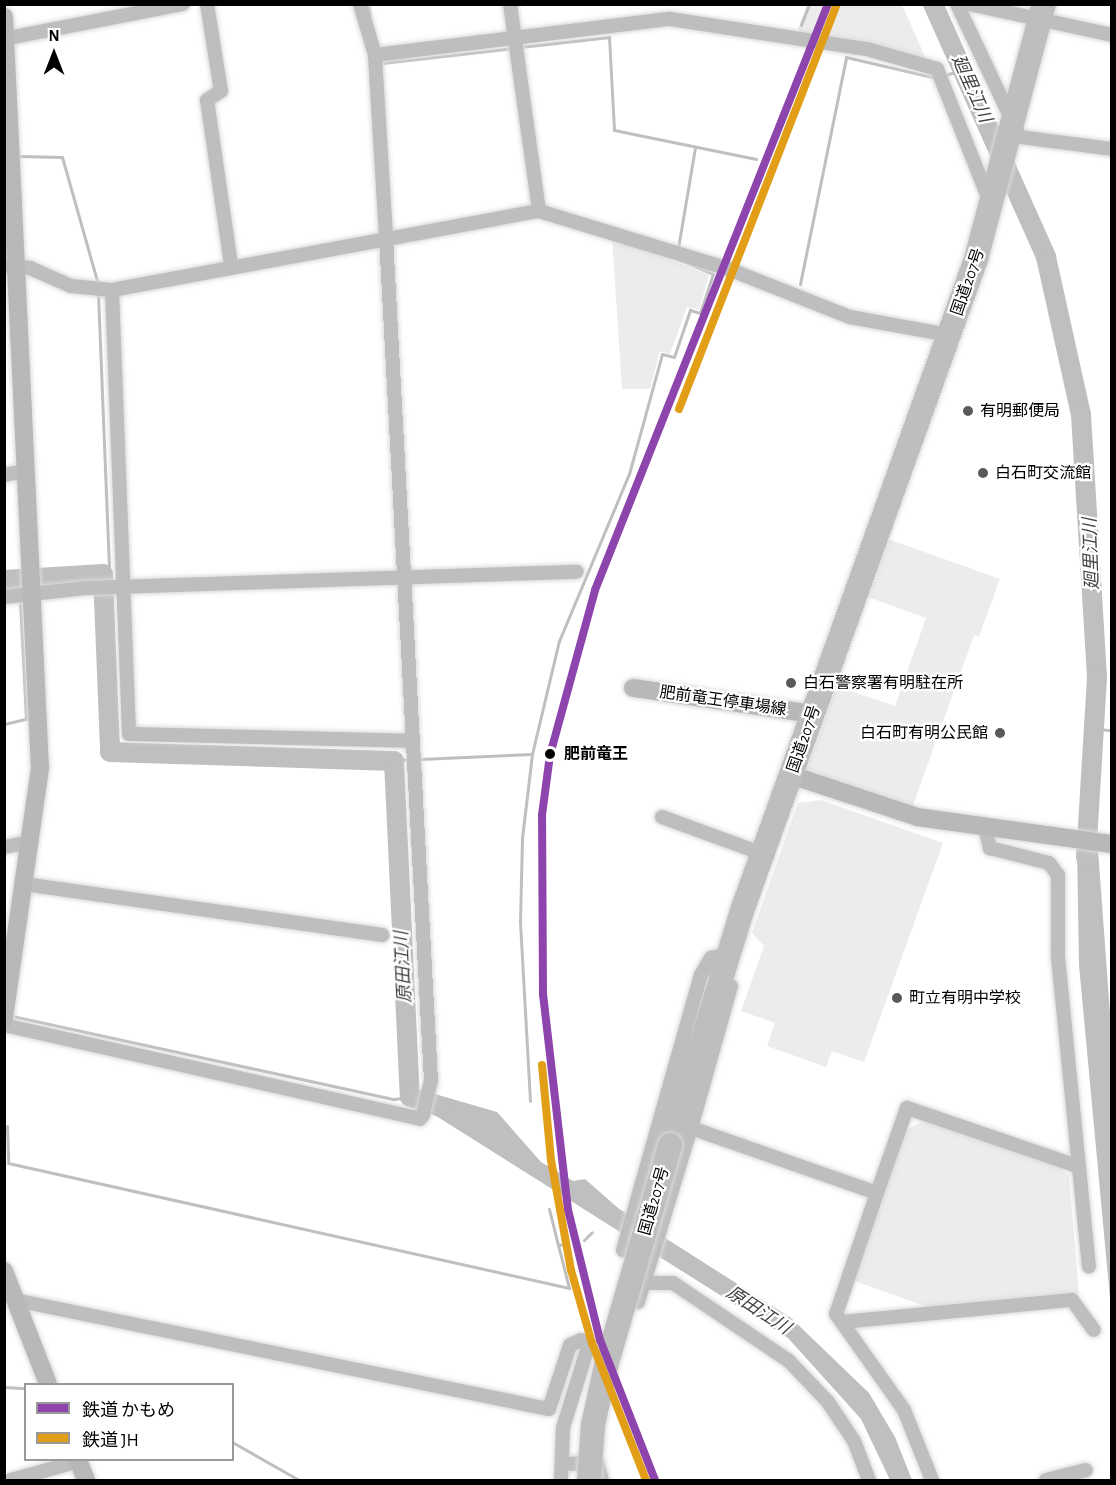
<!DOCTYPE html>
<meta charset="utf-8">
<style>
body{margin:0}
#map{position:relative;width:1116px;height:1485px;overflow:hidden;background:#fff;font-family:"Alegreya Sans","Noto Sans JP",sans-serif}
div>[style]{position:absolute}
[style*='--x']{left:calc(var(--x)*1px);top:calc(var(--y)*1px);width:calc(var(--w)*1px);rotate:calc(var(--a)*1deg)}
.green>*{inset:0;background:#ececec}
.water>*{inset:0;background:#bfbfbf}
.stream>*{height:3px;margin:-1.5px;padding:0 1.5px;transform-origin:1.5px;border-radius:1.5px;background:#bfbfbf}
.river>*{height:20px;margin:-10px;padding:0 10px;transform-origin:10px;border-radius:10px;background:#bfbfbf}
.roads{filter:drop-shadow(0 0 2px #dbdbdb) drop-shadow(0 0 2px #dbdbdb)}
.street>*{height:14px;margin:-7px;padding:0 7px;transform-origin:7px;border-radius:7px;background:#bebebe}
.secondary>*{height:18px;margin:-9px;padding:0 9px;transform-origin:9px;border-radius:9px;background:#b8b8b8}
.highway>*{height:24px;margin:-12px;padding:0 12px;transform-origin:12px;border-radius:12px;background:#bebebe}
.bridges{filter:drop-shadow(0 0 2px #dbdbdb) drop-shadow(0 0 2px #dbdbdb)}
.highway-bridge>*{height:24px;margin:-12px;padding:0 12px;transform-origin:12px;border-radius:12px;background:#bebebe}
.rail-1>*{height:8px;margin:-4px;padding:0 4px;transform-origin:4px;border-radius:4px;background:#8e44ad}
.rail-2>*{height:8px;margin:-4px;padding:0 4px;transform-origin:4px;border-radius:4px;background:#e19e16}
.dots>*{width:16px;height:16px;translate:-50% -50%;box-sizing:border-box;border:3px solid #fff;border-radius:50%}
span{translate:-50% -50%;white-space:nowrap;text-align:center;line-height:1.15;-webkit-text-stroke:4.5px #fff;paint-order:stroke}
.street-label{font-size:16px;color:#000}
.poi-label{font-size:16px;color:#000}
.left{translate:0 -50%;text-align:left}
.right{translate:-100% -50%;text-align:right}
.stop-label{font-size:16px;color:#000;font-weight:700}
.water-label{font-size:18px;color:#444;font-style:italic}
.frame{position:absolute;inset:0;border:6px solid #000;pointer-events:none}
.legend{position:absolute;left:24px;top:1383px;width:210px;height:78px;box-sizing:border-box;background:#fff;border:2px solid #999;margin:0;padding:8px 10px;list-style:none;font-size:18px;color:#000}
.legend li{display:flex;align-items:center;gap:12px;height:30px}
.legend b{width:30px;border:2px solid #999}
.north{position:absolute;left:24px;top:24px;width:60px;height:60px;-webkit-text-stroke:4px #fff;paint-order:stroke;rotate:0deg;font-size:16px;font-weight:700;line-height:24px;text-align:center;color:#000}
.north::after{content:'';display:block;margin:auto;width:21px;height:27px;background:#000;clip-path:polygon(50% 0,100% 100%,50% 72%,0 100%)}
</style>
<div id="map">
<div class="green">
<i style="clip-path:polygon(807px 5px,902px 5px,928px 63px,809px 37px,797px 31px)"></i>
<i style="clip-path:polygon(612px 237px,709px 275px,699px 310px,687px 307px,670px 354px,660px 351px,650px 389px,622px 389px)"></i>
<i style="clip-path:polygon(888px 539px,1000px 579px,979px 636px,974px 635px,912px 808px,806px 771px,836px 686px,895px 706px,926px 618px,868px 597px)"></i>
<i style="clip-path:polygon(821px 800px,943px 843px,864px 1062px,832px 1051px,826px 1067px,767px 1046px,775px 1023px,741px 1011px,764px 946px,752px 933px,798px 803px)"></i>
<i style="clip-path:polygon(925px 1120px,1060px 1168px,1069px 1176px,1079px 1294px,930px 1308px,852px 1280px,906px 1130px)"></i>
</div>
<div class="water">
<i style="clip-path:polygon(1077px 847px,1098px 850px,1112px 1040px,1111px 1309px,1079px 965px)"></i>
<i style="clip-path:polygon(435px 1094px,497px 1112px,541px 1162px,573px 1181px,585px 1179px,618px 1208px,791px 1318px,869px 1393px,895px 1437px,912px 1480px,890px 1480px,861px 1419px,788px 1338px,433px 1114px)"></i>
</div>
<div class="stream">
<i style="--x:368;--y:4;--w:10;--a:79"></i>
<i style="--x:801;--y:25;--w:22;--a:-69"></i>
<i style="--x:520;--y:47;--w:90;--a:-6.4"></i>
<i style="--x:609;--y:37;--w:93;--a:86.9"></i>
<i style="--x:614;--y:130;--w:145;--a:11.5"></i>
<i style="--x:382;--y:63;--w:132;--a:-6.5"></i>
<i style="--x:945;--y:75;--w:19;--a:-16"></i>
<i style="--x:18;--y:156;--w:44;--a:1.3"></i>
<i style="--x:62;--y:157;--w:132;--a:74.2"></i>
<i style="--x:678;--y:248;--w:102;--a:-80.4"></i>
<i style="--x:800;--y:284;--w:232;--a:-78.5"></i>
<i style="--x:846;--y:57;--w:92;--a:13.1"></i>
<i style="--x:98;--y:294;--w:272;--a:87.7"></i>
<i style="--x:109;--y:566;--w:10;--a:127"></i>
<i style="--x:19;--y:577;--w:13;--a:86"></i>
<i style="--x:4;--y:724;--w:23;--a:-13"></i>
<i style="--x:26;--y:719;--w:119;--a:-92.9"></i>
<i style="--x:1096;--y:729;--w:13;--a:4"></i>
<i style="--x:420;--y:759;--w:112;--a:-2.6"></i>
<i style="--x:394;--y:761;--w:16;--a:-7"></i>
<i style="--x:12;--y:1016;--w:391;--a:12.3"></i>
<i style="--x:394;--y:1099;--w:16;--a:-7"></i>
<i style="--x:530;--y:1101;--w:180;--a:-93.2"></i>
<i style="--x:520;--y:921;--w:83;--a:-88.6"></i>
<i style="--x:522;--y:838;--w:85;--a:-83.2"></i>
<i style="--x:532;--y:754;--w:116;--a:-76.6"></i>
<i style="--x:559;--y:641;--w:181;--a:-67.3"></i>
<i style="--x:629;--y:474;--w:124;--a:-74.6"></i>
<i style="--x:662;--y:354;--w:12;--a:14"></i>
<i style="--x:674;--y:357;--w:50;--a:-71.2"></i>
<i style="--x:690;--y:310;--w:10;--a:17"></i>
<i style="--x:700;--y:313;--w:41;--a:-71.6"></i>
<i style="--x:713;--y:274;--w:40;--a:-156.6"></i>
<i style="--x:7;--y:1126;--w:37;--a:88"></i>
<i style="--x:8;--y:1163;--w:575;--a:12.56"></i>
<i style="--x:569;--y:1288;--w:44;--a:-104.3"></i>
<i style="--x:558;--y:1245;--w:7;--a:-8"></i>
<i style="--x:549;--y:1209;--w:37;--a:76"></i>
<i style="--x:584;--y:1240;--w:11;--a:-45"></i>
<i style="--x:4;--y:1387;--w:22;--a:3"></i>
<i style="--x:232;--y:1442;--w:77;--a:29.6"></i>
</div>
<div class="river">
<i style="--x:933;--y:4;--w:277;--a:65.9"></i>
<i style="--x:1046;--y:257;--w:162;--a:77.5"></i>
<i style="--x:1081;--y:415;--w:263;--a:86.5"></i>
<i style="--x:1097;--y:678;--w:180;--a:93.5"></i>
<i style="--x:4;--y:580;--w:99;--a:-3.5"></i>
<i style="--x:103;--y:574;--w:178;--a:87.7"></i>
<i style="--x:110;--y:752;--w:284;--a:1.8"></i>
<i style="--x:394;--y:761;--w:336;--a:87.3"></i>
<i style="--x:410;--y:1097;--w:36;--a:18"></i>
</div>
<div class="roads">
<div class="street">
<i style="--x:207;--y:4;--w:88;--a:80.9"></i>
<i style="--x:221;--y:91;--w:17;--a:147"></i>
<i style="--x:207;--y:100;--w:166;--a:81.7"></i>
<i style="--x:510;--y:4;--w:209;--a:82"></i>
<i style="--x:957;--y:4;--w:147;--a:64.7"></i>
<i style="--x:1020;--y:137;--w:93;--a:7.4"></i>
<i style="--x:969;--y:4;--w:146;--a:12.2"></i>
<i style="--x:8;--y:38;--w:178;--a:-11"></i>
<i style="--x:375;--y:55;--w:297;--a:-7"></i>
<i style="--x:670;--y:19;--w:199;--a:8.7"></i>
<i style="--x:867;--y:49;--w:73;--a:15.9"></i>
<i style="--x:937;--y:69;--w:143;--a:68.3"></i>
<i style="--x:4;--y:266;--w:26;--a:4"></i>
<i style="--x:30;--y:268;--w:45;--a:23.7"></i>
<i style="--x:71;--y:286;--w:41;--a:5.6"></i>
<i style="--x:112;--y:290;--w:434;--a:-10.5"></i>
<i style="--x:539;--y:211;--w:195;--a:17"></i>
<i style="--x:726;--y:268;--w:133;--a:21.6"></i>
<i style="--x:850;--y:317;--w:101;--a:10.3"></i>
<i style="--x:112;--y:290;--w:444;--a:87.8"></i>
<i style="--x:129;--y:734;--w:282;--a:1.4"></i>
<i style="--x:4;--y:475;--w:21;--a:-11"></i>
<i style="--x:4;--y:597;--w:82;--a:-6.3"></i>
<i style="--x:86;--y:588;--w:491;--a:-1.9"></i>
<i style="--x:662;--y:817;--w:108;--a:20.1"></i>
<i style="--x:985;--y:827;--w:22;--a:77"></i>
<i style="--x:990;--y:848;--w:61;--a:14.3"></i>
<i style="--x:1049;--y:863;--w:15;--a:53"></i>
<i style="--x:1058;--y:875;--w:82;--a:90"></i>
<i style="--x:1058;--y:957;--w:311;--a:84.3"></i>
<i style="--x:4;--y:847;--w:26;--a:-11"></i>
<i style="--x:24;--y:884;--w:362;--a:8.1"></i>
<i style="--x:731;--y:986;--w:148;--a:105.7"></i>
<i style="--x:691;--y:1128;--w:197;--a:19.3"></i>
<i style="--x:877;--y:1193;--w:128;--a:108.7"></i>
<i style="--x:836;--y:1314;--w:118;--a:54.7"></i>
<i style="--x:904;--y:1410;--w:75;--a:68.2"></i>
<i style="--x:4;--y:1025;--w:426;--a:12.7"></i>
<i style="--x:420;--y:1119;--w:5;--a:-53"></i>
<i style="--x:423;--y:1115;--w:35;--a:-77"></i>
<i style="--x:431;--y:1081;--w:846;--a:-93.05"></i>
<i style="--x:386;--y:236;--w:181;--a:-93.5"></i>
<i style="--x:375;--y:55;--w:53;--a:-106.4"></i>
<i style="--x:877;--y:1193;--w:90;--a:-70.6"></i>
<i style="--x:907;--y:1108;--w:180;--a:18.8"></i>
<i style="--x:623;--y:1250;--w:286;--a:-74.2"></i>
<i style="--x:701;--y:975;--w:20;--a:-60"></i>
<i style="--x:711;--y:958;--w:21;--a:-14"></i>
<i style="--x:643;--y:1283;--w:30;--a:0"></i>
<i style="--x:673;--y:1283;--w:140;--a:33.9"></i>
<i style="--x:789;--y:1361;--w:57;--a:46.4"></i>
<i style="--x:828;--y:1402;--w:47;--a:56.3"></i>
<i style="--x:854;--y:1441;--w:42;--a:69"></i>
<i style="--x:15;--y:1300;--w:545;--a:11.54"></i>
<i style="--x:549;--y:1409;--w:67;--a:-71.8"></i>
<i style="--x:570;--y:1345;--w:12;--a:-24"></i>
<i style="--x:581;--y:1340;--w:10;--a:45"></i>
<i style="--x:588;--y:1347;--w:85;--a:107.2"></i>
<i style="--x:563;--y:1428;--w:52;--a:92.2"></i>
<i style="--x:638;--y:1302;--w:182;--a:-73.1"></i>
<i style="--x:842;--y:1322;--w:231;--a:-5.5"></i>
<i style="--x:1072;--y:1300;--w:37;--a:54"></i>
<i style="--x:564;--y:1464;--w:33;--a:-2"></i>
<i style="--x:597;--y:1463;--w:18;--a:74"></i>
<i style="--x:11;--y:1480;--w:71;--a:-15.6"></i>
<i style="--x:1046;--y:1480;--w:41;--a:-14"></i>
</div>
<div class="secondary">
<i style="--x:4;--y:17;--w:752;--a:87.26"></i>
<i style="--x:40;--y:768;--w:254;--a:98.2"></i>
<i style="--x:633;--y:688;--w:182;--a:8.2"></i>
<i style="--x:791;--y:775;--w:133;--a:18.4"></i>
<i style="--x:917;--y:817;--w:197;--a:7.9"></i>
<i style="--x:4;--y:1271;--w:121;--a:68.7"></i>
<i style="--x:78;--y:1460;--w:22;--a:68"></i>
</div>
<div class="highway">
<i style="--x:670;--y:1145;--w:248;--a:-72.9"></i>
<i style="--x:743;--y:908;--w:690;--a:-70.25"></i>
<i style="--x:976;--y:259;--w:264;--a:-75.1"></i>
</div>
</div>
<div class="bridges">
<div class="highway-bridge">
<i style="--x:589;--y:1480;--w:55;--a:-85.8"></i>
<i style="--x:593;--y:1425;--w:60;--a:-77.6"></i>
<i style="--x:606;--y:1366;--w:230;--a:-73.8"></i>
</div>
</div>
<div class="rail-1">
<i style="--x:655;--y:1480;--w:150;--a:-111.4"></i>
<i style="--x:600;--y:1340;--w:134;--a:-103.8"></i>
<i style="--x:568;--y:1210;--w:216;--a:-96.6"></i>
<i style="--x:543;--y:995;--w:180;--a:-90.3"></i>
<i style="--x:542;--y:815;--w:61;--a:-82.4"></i>
<i style="--x:550;--y:755;--w:171;--a:-74.7"></i>
<i style="--x:595;--y:590;--w:631;--a:-68.32"></i>
</div>
<div class="rail-2">
<i style="--x:679;--y:409;--w:432;--a:-68.7"></i>
<i style="--x:542;--y:1065;--w:95;--a:84.6"></i>
<i style="--x:551;--y:1160;--w:112;--a:79.7"></i>
<i style="--x:571;--y:1270;--w:76;--a:74"></i>
<i style="--x:592;--y:1343;--w:147;--a:68.5"></i>
</div>
<div class="dots">
<i style="left:968px;top:411px;background:#595959"></i>
<i style="left:983px;top:473px;background:#595959"></i>
<i style="left:791px;top:683px;background:#595959"></i>
<i style="left:1000px;top:733px;background:#595959"></i>
<i style="left:550px;top:754px;background:#000"></i>
<i style="left:897px;top:998px;background:#595959"></i>
</div>
<div class="street-label">
<span style="left:968px;top:282px;rotate:-71deg">国道207号</span>
<span style="left:723px;top:701px;rotate:8deg">肥前竜王停車場線</span>
<span style="left:804px;top:739px;rotate:-71deg">国道207号</span>
<span style="left:654px;top:1201px;rotate:-74deg">国道207号</span>
</div>
<div class="poi-label">
<span class="left" style="left:980px;top:411px">有明郵便局</span>
<span class="left" style="left:995px;top:473px">白石町交流館</span>
<span class="left" style="left:803px;top:683px">白石警察署有明駐在所</span>
<span class="right" style="left:988px;top:733px">白石町有明公民館</span>
<span class="left" style="left:909px;top:998px">町立有明中学校</span>
</div>
<div class="stop-label">
<span class="left" style="left:564px;top:754px">肥前竜王</span>
</div>
<div class="water-label">
<span style="left:971px;top:89px;rotate:66deg">廻里江川</span>
<span style="left:1092px;top:554px;rotate:-92deg">廻里江川</span>
<span style="left:404px;top:967px;rotate:-93deg">原田江川</span>
<span style="left:758px;top:1311px;rotate:33deg">原田江川</span>
</div>
<div class="frame"></div>
<ul class="legend">
<li><b style="height:8px;background:#8e44ad"></b>鉄道 かもめ</li>
<li><b style="height:8px;background:#e19e16"></b>鉄道 JH</li>
</ul>
<div class="north">N</div>
</div>
